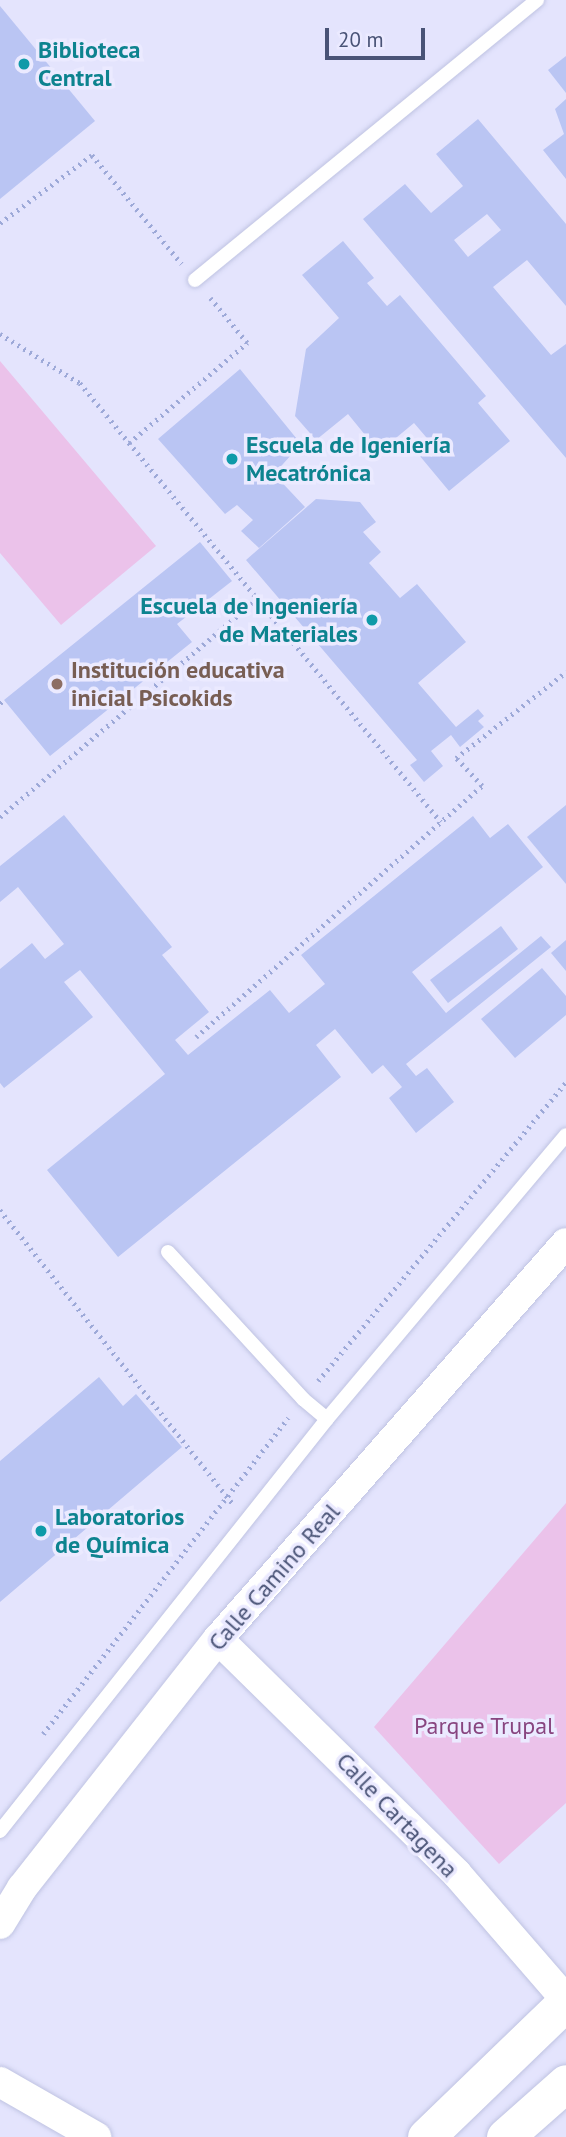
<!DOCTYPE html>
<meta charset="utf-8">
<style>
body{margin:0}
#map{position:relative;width:566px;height:2137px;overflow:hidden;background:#e4e4fd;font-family:"PT Sans",sans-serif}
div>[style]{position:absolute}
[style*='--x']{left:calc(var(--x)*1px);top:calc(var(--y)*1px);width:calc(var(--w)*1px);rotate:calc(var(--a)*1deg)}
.green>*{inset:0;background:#ebc2ea}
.building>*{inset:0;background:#bac5f3}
.path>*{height:4.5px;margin-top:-2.25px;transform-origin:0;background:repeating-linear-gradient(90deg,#9da9d8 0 2px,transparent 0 7px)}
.roads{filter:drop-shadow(0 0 2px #bfc3e2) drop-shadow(0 0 2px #bfc3e2)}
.service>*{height:14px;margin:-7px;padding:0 7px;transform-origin:7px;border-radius:7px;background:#fff}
.minor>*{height:30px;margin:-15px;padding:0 15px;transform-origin:15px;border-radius:15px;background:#fff}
.tertiary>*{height:37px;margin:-18.5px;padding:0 18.5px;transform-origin:18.5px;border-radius:18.5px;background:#fff}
.dots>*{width:19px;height:19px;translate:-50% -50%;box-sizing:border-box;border:4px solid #ebeaff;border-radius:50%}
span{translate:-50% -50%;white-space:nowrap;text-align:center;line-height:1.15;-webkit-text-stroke:7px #ebeaff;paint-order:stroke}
.culture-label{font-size:24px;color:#0d838f;font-weight:700}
.left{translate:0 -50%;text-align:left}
.right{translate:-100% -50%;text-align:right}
.education-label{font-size:24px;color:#785e54;font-weight:700}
.street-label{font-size:24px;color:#495376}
.park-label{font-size:24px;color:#884580}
.scale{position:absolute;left:325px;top:28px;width:100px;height:32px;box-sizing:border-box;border:4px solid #495376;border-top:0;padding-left:9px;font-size:21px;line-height:24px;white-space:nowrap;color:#495376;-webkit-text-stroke:5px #ebeaff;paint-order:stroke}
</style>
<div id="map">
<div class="green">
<i style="clip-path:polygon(0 361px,156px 546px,61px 625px,0 553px)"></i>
<i style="clip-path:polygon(566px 1503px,566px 1803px,499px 1864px,374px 1727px)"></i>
</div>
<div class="building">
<i style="clip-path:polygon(0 6px,95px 121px,0 199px)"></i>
<i style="clip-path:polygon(566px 56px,566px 93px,548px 70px)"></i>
<i style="clip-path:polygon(566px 99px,566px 179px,543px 150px,564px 134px,555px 109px)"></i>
<i style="clip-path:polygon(evenodd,478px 119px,566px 224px,566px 306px,527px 260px,493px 287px,551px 355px,566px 344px,566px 458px,363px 219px,405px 184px,431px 213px,463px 186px,436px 154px,478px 119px,487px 214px,501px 230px,468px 257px,454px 240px,487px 214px)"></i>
<i style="clip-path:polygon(343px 241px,374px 278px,367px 283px,387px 306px,400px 295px,486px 396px,478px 403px,510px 441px,449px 491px,419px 455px,432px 444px,414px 423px,379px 452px,348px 414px,316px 440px,295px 416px,306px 349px,339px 318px,302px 275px)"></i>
<i style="clip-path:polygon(240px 369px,301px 444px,274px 474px,305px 507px,259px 548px,241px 531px,253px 520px,237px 505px,225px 514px,158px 439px)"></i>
<i style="clip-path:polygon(316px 499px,360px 502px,376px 522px,363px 532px,381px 552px,369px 563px,400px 598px,417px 584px,466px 642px,418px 683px,456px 727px,478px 709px,484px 716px,478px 721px,484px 727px,460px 747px,451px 735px,431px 751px,443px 766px,424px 782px,410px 765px,417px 760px,246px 560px)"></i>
<i style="clip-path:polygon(200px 542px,232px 581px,177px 624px,192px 642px,50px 756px,4px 700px)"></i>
<i style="clip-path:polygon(566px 805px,566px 884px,527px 837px)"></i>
<i style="clip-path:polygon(64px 815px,172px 947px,162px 955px,209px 1012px,175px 1040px,188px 1055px,270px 990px,289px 1013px,325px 984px,301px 955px,473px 816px,490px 838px,508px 824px,543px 867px,412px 972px,446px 1013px,541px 936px,551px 947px,406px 1064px,416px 1076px,427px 1068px,454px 1102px,416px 1133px,389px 1098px,402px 1087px,383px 1065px,372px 1074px,335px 1029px,316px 1045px,341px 1077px,118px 1257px,47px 1170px,165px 1074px,80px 970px,64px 982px,93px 1017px,4px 1088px,0 1083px,0 969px,32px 943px,45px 959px,64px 944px,18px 887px,0 902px,0 866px)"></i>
<i style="clip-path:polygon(501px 926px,518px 949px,448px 1003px,430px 980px)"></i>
<i style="clip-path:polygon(566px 940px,566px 971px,551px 953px)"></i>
<i style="clip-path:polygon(542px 968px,566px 996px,566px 1015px,515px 1058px,481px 1019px)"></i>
<i style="clip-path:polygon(99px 1377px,123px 1406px,136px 1394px,182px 1447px,0 1602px,0 1461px)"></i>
</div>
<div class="path">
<i style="--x:0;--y:223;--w:114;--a:-36.5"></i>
<i style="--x:92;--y:155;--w:141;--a:50.5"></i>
<i style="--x:0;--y:334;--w:94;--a:31.5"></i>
<i style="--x:80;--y:383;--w:568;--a:50.57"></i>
<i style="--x:129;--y:443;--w:155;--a:-40.3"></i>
<i style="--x:247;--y:343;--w:58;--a:-129.4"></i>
<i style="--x:0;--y:703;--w:5;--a:-37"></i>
<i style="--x:0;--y:817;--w:337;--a:-40.3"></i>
<i style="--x:196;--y:1037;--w:381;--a:-41.3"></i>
<i style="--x:482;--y:786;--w:38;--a:-133"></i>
<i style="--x:456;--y:758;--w:140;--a:-38"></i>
<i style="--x:0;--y:1210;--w:374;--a:51.6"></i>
<i style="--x:318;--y:1381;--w:388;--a:-50.3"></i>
<i style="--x:43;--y:1734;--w:400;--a:-52.2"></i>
</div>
<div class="roads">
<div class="service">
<i style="--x:195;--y:280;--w:442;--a:-39.3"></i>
<i style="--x:168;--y:1252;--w:200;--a:47.4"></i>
<i style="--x:303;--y:1399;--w:31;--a:40"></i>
<i style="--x:0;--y:1831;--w:526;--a:-51.56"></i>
<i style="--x:327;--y:1419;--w:371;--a:-49.9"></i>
</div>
<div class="minor">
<i style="--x:218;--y:1639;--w:335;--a:44.5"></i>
<i style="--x:457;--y:1874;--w:167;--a:49.1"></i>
<i style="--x:0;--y:1924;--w:42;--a:-58.6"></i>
<i style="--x:22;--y:1888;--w:317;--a:-51.8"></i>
<i style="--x:218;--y:1639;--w:527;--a:-48.69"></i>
<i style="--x:0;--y:2082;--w:111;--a:29.8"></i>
</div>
<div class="tertiary">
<i style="--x:426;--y:2137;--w:194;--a:-44"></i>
<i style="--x:505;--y:2137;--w:81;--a:-41.5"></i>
</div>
</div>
<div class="dots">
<i style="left:24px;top:64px;background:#0f9aa8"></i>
<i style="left:232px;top:459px;background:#0f9aa8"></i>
<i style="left:372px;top:620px;background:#0f9aa8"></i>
<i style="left:57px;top:684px;background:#8d6e63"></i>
<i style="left:41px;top:1531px;background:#0f9aa8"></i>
</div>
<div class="culture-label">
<span class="left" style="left:38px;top:64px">Biblioteca<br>Central</span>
<span class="left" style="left:246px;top:459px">Escuela de Igeniería<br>Mecatrónica</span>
<span class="right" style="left:358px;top:620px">Escuela de Ingeniería<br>de Materiales</span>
<span class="left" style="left:55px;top:1531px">Laboratorios<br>de Química</span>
</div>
<div class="education-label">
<span class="left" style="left:71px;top:684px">Institución educativa<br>inicial Psicokids</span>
</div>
<div class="street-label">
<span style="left:274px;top:1577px;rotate:-49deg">Calle Camino Real</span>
<span style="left:397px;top:1815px;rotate:46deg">Calle Cartagena</span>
</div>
<div class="park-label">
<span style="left:484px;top:1726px">Parque Trupal</span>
</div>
<div class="scale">20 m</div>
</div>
